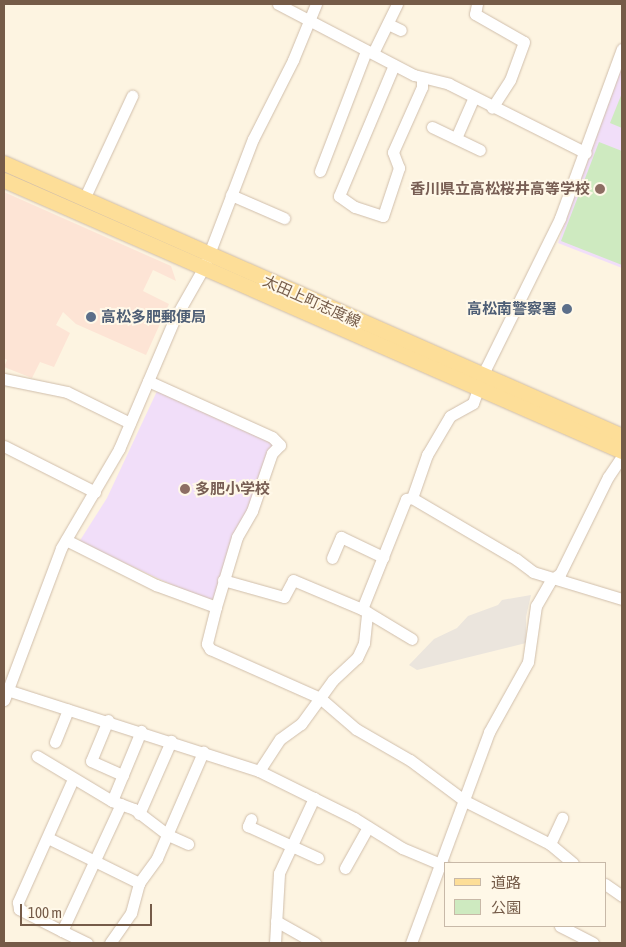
<!DOCTYPE html>
<meta charset="utf-8">
<style>
body{margin:0}
#map{position:relative;width:626px;height:947px;overflow:hidden;background:#fdf4e1;font-family:"Asap Condensed","Noto Sans JP",sans-serif}
div>[style]{position:absolute}
[style*='--x']{left:calc(var(--x)*1px);top:calc(var(--y)*1px);width:calc(var(--w)*1px);rotate:calc(var(--a)*1deg)}
.commercial>*{inset:0;background:#fde4d5}
.industrial>*{inset:0;background:#ebe5dd}
.education>*{inset:0;background:#f1def9}
.green>*{inset:0;background:#ceeac0}
.roads{filter:drop-shadow(0 0 1px #d0beab) drop-shadow(0 0 1px #d0beab)}
.minor>*{height:11px;margin:-5.5px;padding:0 5.5px;transform-origin:5.5px;border-radius:5.5px;background:#fff}
.major>*{height:15px;margin:-7.5px;padding:0 7.5px;transform-origin:7.5px;border-radius:7.5px;background:#fdde98}
.dots>*{width:14px;height:14px;translate:-50% -50%;box-sizing:border-box;border:2px solid #fff8e8;border-radius:50%}
span{translate:-50% -50%;white-space:nowrap;text-align:center;line-height:1.15;-webkit-text-stroke:4px #fff8e8;paint-order:stroke}
.education-label{font-size:15px;color:#785e54;font-weight:700}
.right{translate:-100% -50%;text-align:right}
.left{translate:0 -50%;text-align:left}
.street-label{font-size:15px;color:#755b48}
.service-label{font-size:15px;color:#4e5e75;font-weight:700}
.frame{position:absolute;inset:0;border:5px solid #755b48;pointer-events:none}
.legend{position:absolute;left:444px;top:862px;width:162px;height:65px;box-sizing:border-box;background:#fff8e8;border:1px solid #c8b9a8;margin:0;padding:6px 9px;list-style:none;font-size:15px;color:#755b48}
.legend li{display:flex;align-items:center;gap:10px;height:25px}
.legend b{width:25px;border:1px solid #c8b9a8}
.scale{position:absolute;left:20px;top:904px;width:132px;height:22px;box-sizing:border-box;border:2px solid #755b48;border-top:0;padding-left:6px;font-size:15px;line-height:18px;white-space:nowrap;color:#755b48;-webkit-text-stroke:4px #fff8e8;paint-order:stroke}
</style>
<div id="map">
<div class="commercial">
<i style="clip-path:polygon(4px 192px,171px 266px,176px 281px,153px 270px,143px 291px,169px 304px,146px 355px,76px 324px,63px 312px,56px 325px,70px 333px,54px 367px,40px 362px,32px 378px,4px 367px,7px 360px,4px 358px)"></i>
</div>
<div class="industrial">
<i style="clip-path:polygon(531px 595px,526px 617px,526px 643px,417px 670px,409px 665px,434px 639px,457px 628px,468px 616px,498px 605px,502px 600px)"></i>
</div>
<div class="education">
<i style="clip-path:polygon(622px 66px,622px 268px,558px 243px)"></i>
<i style="clip-path:polygon(158px 389px,277px 445px,215px 600px,209px 602px,79px 542px,107px 498px)"></i>
</div>
<div class="green">
<i style="clip-path:polygon(622px 93px,622px 128px,610px 123px)"></i>
<i style="clip-path:polygon(599px 142px,622px 151px,622px 265px,561px 241px)"></i>
</div>
<div class="roads">
<div class="minor">
<i style="--x:278;--y:4;--w:153;--a:27.6"></i>
<i style="--x:414;--y:75;--w:36;--a:14"></i>
<i style="--x:449;--y:84;--w:153;--a:26.7"></i>
<i style="--x:477;--y:4;--w:10;--a:101"></i>
<i style="--x:475;--y:14;--w:56;--a:29.7"></i>
<i style="--x:524;--y:42;--w:40;--a:110.2"></i>
<i style="--x:510;--y:80;--w:33;--a:123"></i>
<i style="--x:388;--y:24;--w:14;--a:25"></i>
<i style="--x:373;--y:53;--w:55;--a:-63.9"></i>
<i style="--x:394;--y:65;--w:142;--a:112.8"></i>
<i style="--x:339;--y:196;--w:19;--a:35"></i>
<i style="--x:355;--y:207;--w:29;--a:18"></i>
<i style="--x:383;--y:216;--w:51;--a:-71.6"></i>
<i style="--x:399;--y:168;--w:17;--a:-111"></i>
<i style="--x:393;--y:152;--w:71;--a:-66"></i>
<i style="--x:422;--y:87;--w:9;--a:-90"></i>
<i style="--x:432;--y:127;--w:53;--a:25.6"></i>
<i style="--x:456;--y:138;--w:43;--a:-66.4"></i>
<i style="--x:320;--y:171;--w:129;--a:-69"></i>
<i style="--x:231;--y:195;--w:58;--a:23.5"></i>
<i style="--x:84;--y:199;--w:114;--a:-65"></i>
<i style="--x:4;--y:379;--w:64;--a:11.7"></i>
<i style="--x:67;--y:392;--w:70;--a:26.2"></i>
<i style="--x:4;--y:446;--w:102;--a:26.8"></i>
<i style="--x:412;--y:498;--w:121;--a:30.4"></i>
<i style="--x:516;--y:559;--w:21;--a:37"></i>
<i style="--x:533;--y:572;--w:93;--a:16.9"></i>
<i style="--x:66;--y:540;--w:101;--a:26.6"></i>
<i style="--x:156;--y:585;--w:64;--a:20.1"></i>
<i style="--x:216;--y:607;--w:73;--a:-73.3"></i>
<i style="--x:237;--y:537;--w:30;--a:-60"></i>
<i style="--x:252;--y:511;--w:61;--a:-71"></i>
<i style="--x:272;--y:453;--w:11;--a:-45"></i>
<i style="--x:280;--y:445;--w:11;--a:-135"></i>
<i style="--x:272;--y:437;--w:136;--a:-155.7"></i>
<i style="--x:332;--y:558;--w:23;--a:-67"></i>
<i style="--x:341;--y:537;--w:47;--a:25.5"></i>
<i style="--x:223;--y:580;--w:63;--a:15.6"></i>
<i style="--x:284;--y:597;--w:19;--a:-62"></i>
<i style="--x:293;--y:580;--w:75;--a:22.8"></i>
<i style="--x:362;--y:609;--w:118;--a:-68.2"></i>
<i style="--x:406;--y:499;--w:6;--a:-9"></i>
<i style="--x:412;--y:498;--w:46;--a:-70.8"></i>
<i style="--x:427;--y:455;--w:45;--a:-59.5"></i>
<i style="--x:450;--y:416;--w:26;--a:-29"></i>
<i style="--x:473;--y:403;--w:37;--a:-70"></i>
<i style="--x:486;--y:368;--w:167;--a:-63.7"></i>
<i style="--x:560;--y:218;--w:180;--a:-69.9"></i>
<i style="--x:216;--y:607;--w:38;--a:104"></i>
<i style="--x:207;--y:644;--w:6;--a:59"></i>
<i style="--x:210;--y:649;--w:120;--a:24"></i>
<i style="--x:320;--y:698;--w:48;--a:40.7"></i>
<i style="--x:356;--y:729;--w:62;--a:29.9"></i>
<i style="--x:410;--y:760;--w:69;--a:36.7"></i>
<i style="--x:465;--y:801;--w:95;--a:26.8"></i>
<i style="--x:550;--y:844;--w:30;--a:40"></i>
<i style="--x:362;--y:609;--w:58;--a:31"></i>
<i style="--x:4;--y:689;--w:268;--a:17.8"></i>
<i style="--x:259;--y:771;--w:106;--a:26.3"></i>
<i style="--x:354;--y:818;--w:57;--a:32"></i>
<i style="--x:402;--y:848;--w:47;--a:22.7"></i>
<i style="--x:4;--y:700;--w:162;--a:-69.4"></i>
<i style="--x:61;--y:548;--w:115;--a:-59.6"></i>
<i style="--x:119;--y:449;--w:142;--a:-66.9"></i>
<i style="--x:175;--y:318;--w:59;--a:-60.4"></i>
<i style="--x:204;--y:267;--w:137;--a:-69.1"></i>
<i style="--x:253;--y:139;--w:89;--a:-63.1"></i>
<i style="--x:293;--y:60;--w:61;--a:-67.7"></i>
<i style="--x:108;--y:720;--w:44;--a:112.5"></i>
<i style="--x:91;--y:761;--w:35;--a:24"></i>
<i style="--x:55;--y:742;--w:35;--a:-68"></i>
<i style="--x:37;--y:756;--w:87;--a:31"></i>
<i style="--x:112;--y:801;--w:23;--a:20"></i>
<i style="--x:134;--y:809;--w:43;--a:37.4"></i>
<i style="--x:168;--y:835;--w:22;--a:24"></i>
<i style="--x:259;--y:771;--w:38;--a:-57"></i>
<i style="--x:280;--y:739;--w:26;--a:-36"></i>
<i style="--x:301;--y:724;--w:54;--a:-54"></i>
<i style="--x:333;--y:680;--w:33;--a:-43"></i>
<i style="--x:357;--y:658;--w:17;--a:-65"></i>
<i style="--x:364;--y:643;--w:31;--a:-84"></i>
<i style="--x:73;--y:779;--w:135;--a:114.1"></i>
<i style="--x:18;--y:902;--w:7;--a:82"></i>
<i style="--x:19;--y:909;--w:48;--a:27.1"></i>
<i style="--x:62;--y:931;--w:140;--a:-65.1"></i>
<i style="--x:112;--y:801;--w:76;--a:-67.5"></i>
<i style="--x:139;--y:814;--w:80;--a:-66.3"></i>
<i style="--x:251;--y:819;--w:8;--a:113"></i>
<i style="--x:248;--y:826;--w:77;--a:24.6"></i>
<i style="--x:48;--y:838;--w:102;--a:26.3"></i>
<i style="--x:550;--y:844;--w:29;--a:-65"></i>
<i style="--x:345;--y:868;--w:47;--a:-60.7"></i>
<i style="--x:605;--y:884;--w:21;--a:35"></i>
<i style="--x:276;--y:921;--w:45;--a:29.4"></i>
<i style="--x:560;--y:926;--w:37;--a:27"></i>
<i style="--x:62;--y:931;--w:28;--a:26"></i>
<i style="--x:110;--y:943;--w:37;--a:-55"></i>
<i style="--x:131;--y:913;--w:31;--a:-75"></i>
<i style="--x:139;--y:883;--w:31;--a:-54"></i>
<i style="--x:157;--y:858;--w:116;--a:-66.5"></i>
<i style="--x:275;--y:943;--w:70;--a:-86.7"></i>
<i style="--x:279;--y:873;--w:83;--a:-65"></i>
<i style="--x:411;--y:943;--w:225;--a:-69.7"></i>
<i style="--x:489;--y:732;--w:80;--a:-60.9"></i>
<i style="--x:528;--y:662;--w:57;--a:-81.9"></i>
<i style="--x:536;--y:606;--w:30;--a:-60"></i>
<i style="--x:551;--y:580;--w:11;--a:-34"></i>
<i style="--x:560;--y:574;--w:108;--a:-63.7"></i>
<i style="--x:608;--y:477;--w:25;--a:-56"></i>
</div>
<div class="major">
<i style="--x:4;--y:163;--w:676;--a:23.83"></i>
<i style="--x:4;--y:180;--w:675;--a:23.68"></i>
</div>
</div>
<div class="dots">
<i style="left:600px;top:189px;background:#8d6e63"></i>
<i style="left:567px;top:309px;background:#5c6f8a"></i>
<i style="left:91px;top:317px;background:#5c6f8a"></i>
<i style="left:185px;top:489px;background:#8d6e63"></i>
</div>
<div class="education-label">
<span class="right" style="left:590px;top:189px">香川県立高松桜井高等学校</span>
<span class="left" style="left:195px;top:489px">多肥小学校</span>
</div>
<div class="street-label">
<span style="left:312px;top:301px;rotate:24deg">太田上町志度線</span>
</div>
<div class="service-label">
<span class="right" style="left:557px;top:309px">高松南警察署</span>
<span class="left" style="left:101px;top:317px">高松多肥郵便局</span>
</div>
<div class="frame"></div>
<ul class="legend">
<li><b style="height:6px;background:#fdde98"></b>道路</li>
<li><b style="height:14px;background:#ceeac0"></b>公園</li>
</ul>
<div class="scale">100 m</div>
</div>
